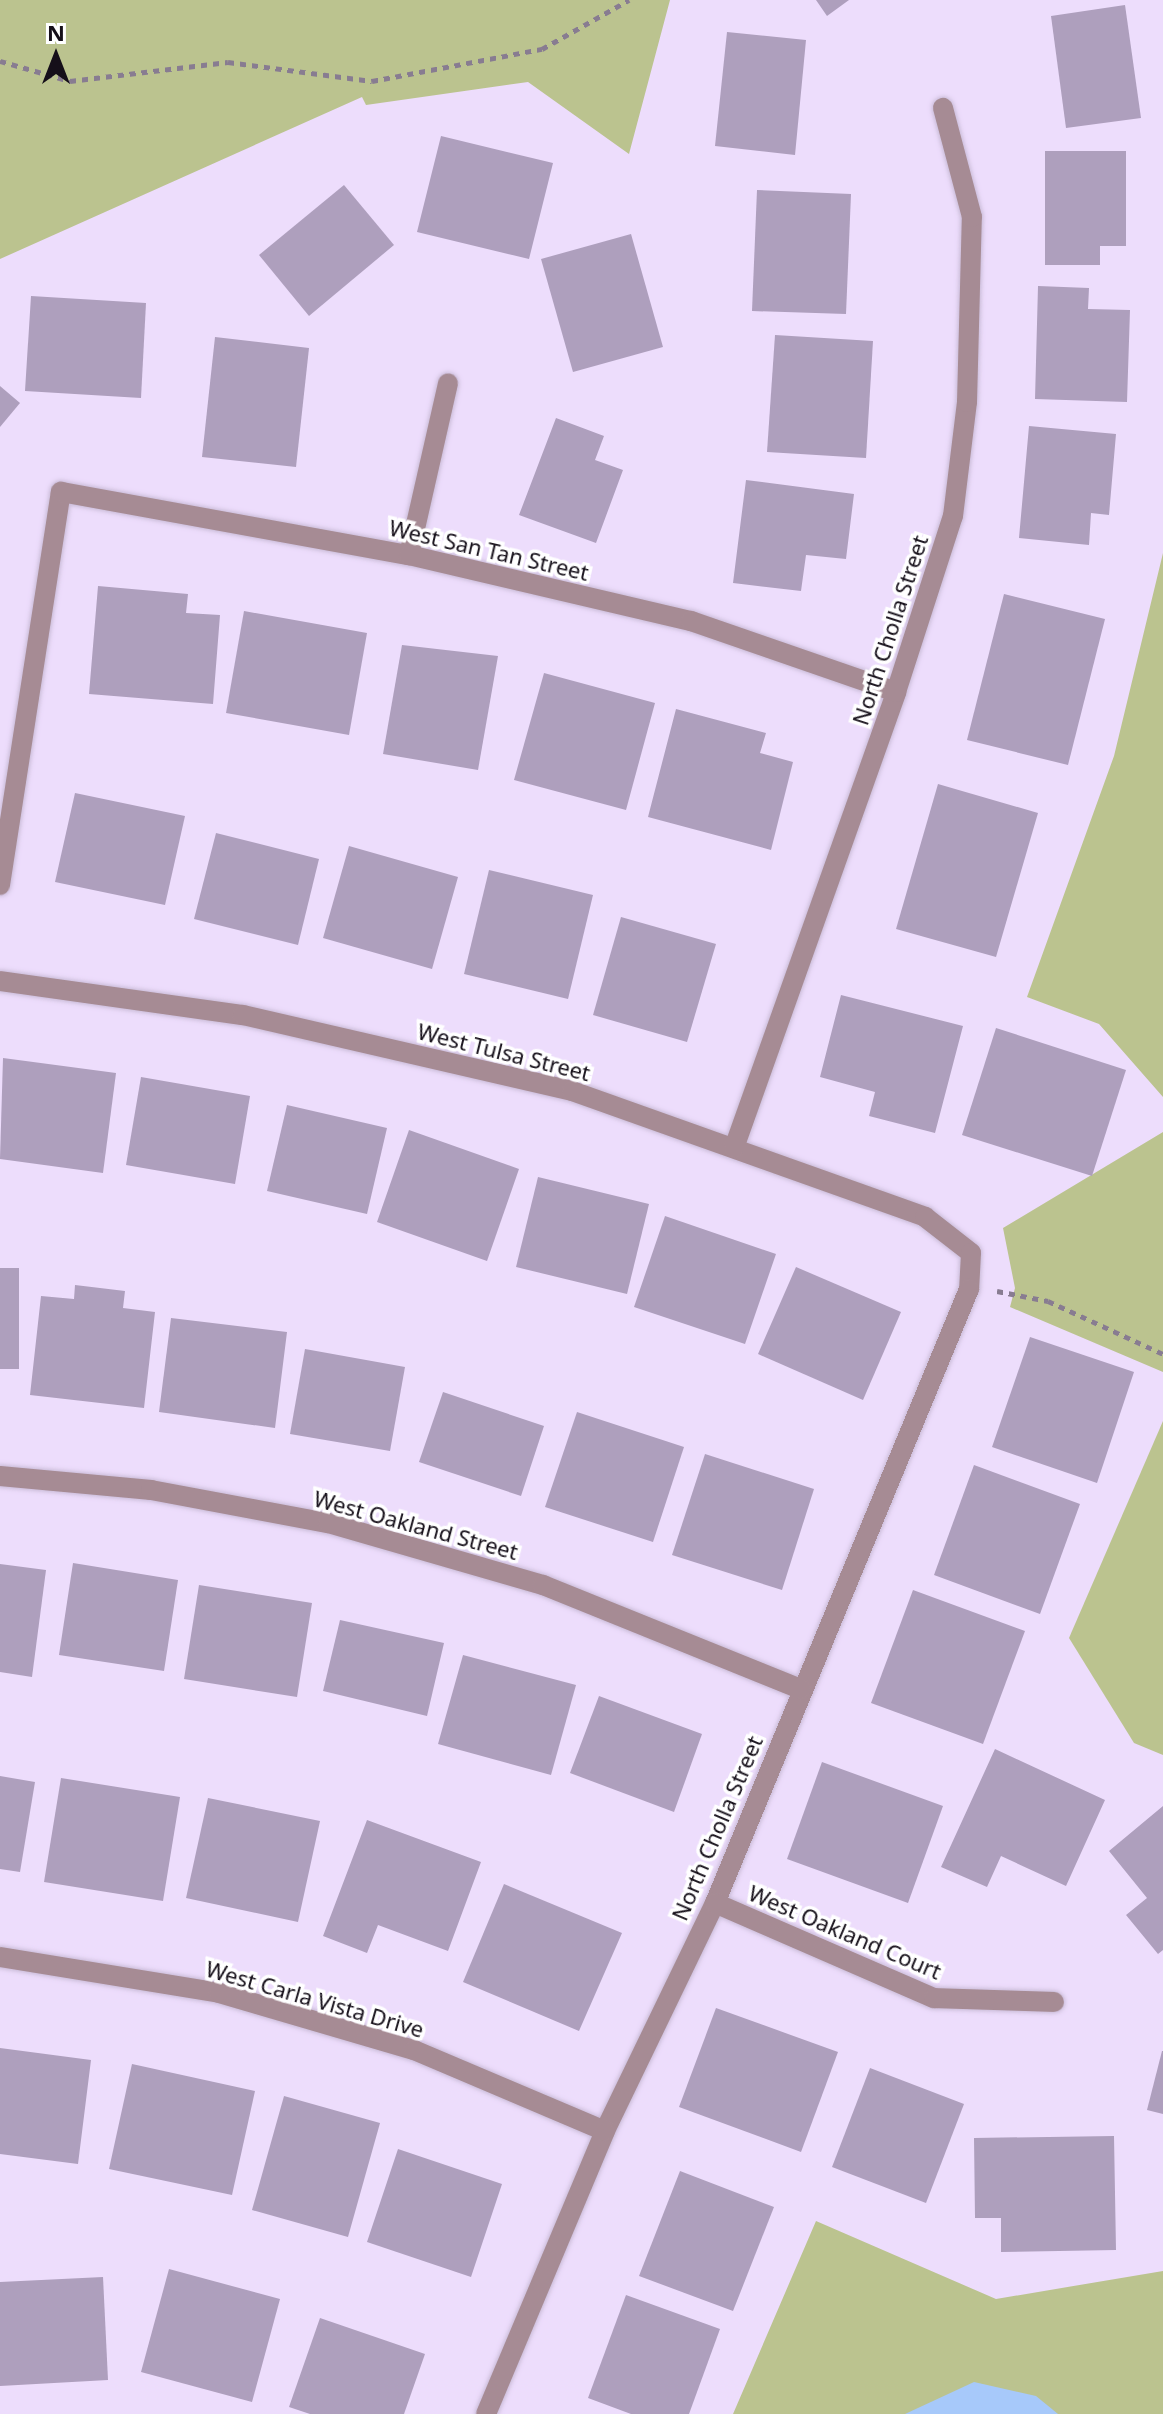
<!DOCTYPE html>
<style>
body{margin:0}
#map{position:relative;width:1163px;height:2414px;overflow:hidden;background:#edddfc;font-family:"Noto Sans",sans-serif}
div>[style]{position:absolute}
[style*='--x']{left:calc(var(--x)*1px);top:calc(var(--y)*1px);width:calc(var(--w)*1px);rotate:calc(var(--a)*1deg)}
.green>*{inset:0;background:#bbc38f}
.water>*{inset:0;background:#a7c9fa}
.building>*{inset:0;background:#ae9fbd}
.path>*{height:5px;margin-top:-2.5px;transform-origin:0;background:repeating-linear-gradient(90deg,#887c91 0 6px,transparent 0 12px)}
.roads{filter:drop-shadow(0 0 2px #cabcd8) drop-shadow(0 0 2px #cabcd8)}
.street>*{height:20px;margin:-10px;padding:0 10px;transform-origin:10px;border-radius:10px;background:#a68b94}
span{translate:-50% -50%;white-space:nowrap;text-align:center;line-height:1.15;-webkit-text-stroke:7px #fff;paint-order:stroke}
.street-label{font-size:22px;color:#150f19}
.north{position:absolute;left:16px;top:16px;width:80px;height:80px;-webkit-text-stroke:6px #fff;paint-order:stroke;rotate:0deg;font-size:22px;font-weight:700;line-height:32px;text-align:center;color:#150f19}
.north::after{content:'';display:block;margin:auto;width:28px;height:36px;background:#150f19;clip-path:polygon(50% 0,100% 100%,50% 72%,0 100%)}
</style>
<div id="map">
<div class="green">
<i style="clip-path:polygon(0 0,670px 0,629px 154px,528px 82px,366px 105px,362px 97px,0 259px)"></i>
<i style="clip-path:polygon(1163px 553px,1163px 1097px,1099px 1024px,1027px 997px,1114px 756px)"></i>
<i style="clip-path:polygon(1163px 1132px,1163px 1372px,1010px 1307px,1015px 1288px,1003px 1228px)"></i>
<i style="clip-path:polygon(1163px 1421px,1163px 1755px,1134px 1743px,1069px 1638px)"></i>
<i style="clip-path:polygon(816px 2221px,996px 2299px,1163px 2271px,1163px 2414px,733px 2414px)"></i>
</div>
<div class="water">
<i style="clip-path:polygon(974px 2382px,1036px 2396px,1058px 2414px,905px 2414px)"></i>
</div>
<div class="building">
<i style="clip-path:polygon(816px 0,849px 0,827px 16px)"></i>
<i style="clip-path:polygon(1125px 5px,1141px 118px,1066px 128px,1051px 16px)"></i>
<i style="clip-path:polygon(727px 32px,806px 40px,795px 155px,715px 146px)"></i>
<i style="clip-path:polygon(441px 136px,553px 163px,529px 259px,417px 232px)"></i>
<i style="clip-path:polygon(1045px 151px,1126px 151px,1126px 246px,1100px 246px,1100px 265px,1045px 265px)"></i>
<i style="clip-path:polygon(344px 185px,394px 245px,309px 316px,259px 255px)"></i>
<i style="clip-path:polygon(757px 190px,851px 194px,846px 314px,752px 311px)"></i>
<i style="clip-path:polygon(631px 234px,663px 347px,573px 372px,541px 259px)"></i>
<i style="clip-path:polygon(1038px 286px,1089px 288px,1088px 309px,1130px 310px,1127px 402px,1035px 399px)"></i>
<i style="clip-path:polygon(31px 296px,146px 303px,141px 398px,25px 391px)"></i>
<i style="clip-path:polygon(775px 335px,873px 341px,866px 458px,767px 452px)"></i>
<i style="clip-path:polygon(215px 337px,309px 348px,296px 467px,202px 457px)"></i>
<i style="clip-path:polygon(0 386px,20px 403px,0 427px)"></i>
<i style="clip-path:polygon(556px 418px,604px 436px,595px 460px,623px 470px,596px 543px,519px 515px)"></i>
<i style="clip-path:polygon(1029px 426px,1116px 434px,1109px 515px,1091px 513px,1089px 545px,1019px 538px)"></i>
<i style="clip-path:polygon(746px 480px,854px 494px,846px 559px,806px 555px,801px 591px,733px 583px)"></i>
<i style="clip-path:polygon(98px 586px,188px 594px,186px 613px,220px 615px,213px 704px,89px 694px)"></i>
<i style="clip-path:polygon(1004px 594px,1105px 619px,1068px 765px,967px 740px)"></i>
<i style="clip-path:polygon(244px 611px,367px 633px,349px 735px,226px 713px)"></i>
<i style="clip-path:polygon(402px 645px,498px 656px,478px 770px,383px 754px)"></i>
<i style="clip-path:polygon(544px 673px,655px 703px,626px 810px,514px 780px)"></i>
<i style="clip-path:polygon(676px 709px,766px 733px,760px 753px,793px 762px,771px 850px,648px 817px)"></i>
<i style="clip-path:polygon(938px 784px,1038px 813px,996px 957px,896px 929px)"></i>
<i style="clip-path:polygon(75px 793px,185px 816px,165px 905px,55px 882px)"></i>
<i style="clip-path:polygon(216px 833px,319px 859px,298px 945px,194px 919px)"></i>
<i style="clip-path:polygon(349px 846px,458px 877px,432px 969px,323px 938px)"></i>
<i style="clip-path:polygon(489px 870px,593px 895px,568px 999px,464px 974px)"></i>
<i style="clip-path:polygon(621px 917px,716px 944px,687px 1042px,593px 1015px)"></i>
<i style="clip-path:polygon(841px 995px,963px 1026px,935px 1133px,869px 1116px,875px 1092px,820px 1077px)"></i>
<i style="clip-path:polygon(996px 1028px,1126px 1070px,1092px 1176px,962px 1135px)"></i>
<i style="clip-path:polygon(3px 1058px,116px 1073px,103px 1173px,0 1159px)"></i>
<i style="clip-path:polygon(141px 1077px,250px 1096px,235px 1184px,126px 1165px)"></i>
<i style="clip-path:polygon(287px 1105px,387px 1128px,367px 1214px,267px 1191px)"></i>
<i style="clip-path:polygon(409px 1130px,519px 1169px,487px 1261px,377px 1222px)"></i>
<i style="clip-path:polygon(538px 1177px,649px 1204px,627px 1294px,516px 1267px)"></i>
<i style="clip-path:polygon(665px 1216px,776px 1254px,745px 1344px,634px 1307px)"></i>
<i style="clip-path:polygon(796px 1267px,901px 1312px,863px 1400px,758px 1354px)"></i>
<i style="clip-path:polygon(0 1268px,19px 1268px,19px 1369px,0 1369px)"></i>
<i style="clip-path:polygon(75px 1285px,125px 1291px,123px 1308px,155px 1312px,144px 1408px,30px 1395px,41px 1296px,74px 1299px)"></i>
<i style="clip-path:polygon(171px 1318px,287px 1332px,275px 1428px,159px 1412px)"></i>
<i style="clip-path:polygon(1030px 1337px,1134px 1372px,1097px 1483px,992px 1447px)"></i>
<i style="clip-path:polygon(305px 1349px,405px 1367px,390px 1451px,290px 1434px)"></i>
<i style="clip-path:polygon(443px 1392px,544px 1426px,521px 1496px,419px 1462px)"></i>
<i style="clip-path:polygon(577px 1412px,684px 1447px,653px 1542px,545px 1507px)"></i>
<i style="clip-path:polygon(705px 1454px,814px 1489px,782px 1590px,672px 1555px)"></i>
<i style="clip-path:polygon(974px 1465px,1080px 1504px,1040px 1614px,934px 1575px)"></i>
<i style="clip-path:polygon(73px 1563px,178px 1580px,164px 1671px,59px 1655px)"></i>
<i style="clip-path:polygon(0 1564px,46px 1570px,32px 1677px,0 1672px)"></i>
<i style="clip-path:polygon(199px 1585px,312px 1603px,297px 1697px,184px 1679px)"></i>
<i style="clip-path:polygon(913px 1590px,1025px 1631px,983px 1744px,871px 1703px)"></i>
<i style="clip-path:polygon(340px 1620px,444px 1643px,427px 1716px,323px 1691px)"></i>
<i style="clip-path:polygon(463px 1655px,576px 1685px,551px 1775px,438px 1744px)"></i>
<i style="clip-path:polygon(599px 1696px,702px 1734px,674px 1812px,570px 1773px)"></i>
<i style="clip-path:polygon(995px 1749px,1105px 1800px,1066px 1886px,1001px 1856px,987px 1887px,941px 1867px)"></i>
<i style="clip-path:polygon(822px 1762px,943px 1806px,908px 1903px,787px 1859px)"></i>
<i style="clip-path:polygon(0 1776px,35px 1782px,20px 1872px,0 1869px)"></i>
<i style="clip-path:polygon(61px 1778px,180px 1797px,163px 1901px,44px 1882px)"></i>
<i style="clip-path:polygon(208px 1798px,320px 1821px,298px 1922px,186px 1898px)"></i>
<i style="clip-path:polygon(1163px 1806px,1163px 1950px,1158px 1954px,1126px 1915px,1147px 1898px,1109px 1851px)"></i>
<i style="clip-path:polygon(367px 1820px,481px 1862px,448px 1951px,378px 1925px,367px 1953px,323px 1936px)"></i>
<i style="clip-path:polygon(504px 1884px,622px 1933px,579px 2031px,463px 1982px)"></i>
<i style="clip-path:polygon(716px 2008px,838px 2052px,801px 2152px,679px 2107px)"></i>
<i style="clip-path:polygon(0 2048px,91px 2060px,78px 2164px,0 2154px)"></i>
<i style="clip-path:polygon(1162px 2051px,1163px 2051px,1163px 2114px,1147px 2110px)"></i>
<i style="clip-path:polygon(132px 2064px,255px 2091px,232px 2195px,109px 2169px)"></i>
<i style="clip-path:polygon(870px 2068px,964px 2104px,926px 2203px,832px 2167px)"></i>
<i style="clip-path:polygon(284px 2096px,380px 2123px,348px 2237px,252px 2210px)"></i>
<i style="clip-path:polygon(1114px 2136px,1116px 2250px,1001px 2252px,1001px 2218px,975px 2218px,974px 2138px)"></i>
<i style="clip-path:polygon(398px 2149px,502px 2184px,471px 2277px,367px 2242px)"></i>
<i style="clip-path:polygon(680px 2171px,774px 2207px,733px 2311px,639px 2276px)"></i>
<i style="clip-path:polygon(169px 2269px,280px 2299px,252px 2402px,141px 2372px)"></i>
<i style="clip-path:polygon(103px 2277px,108px 2380px,0 2386px,0 2282px)"></i>
<i style="clip-path:polygon(626px 2295px,720px 2329px,689px 2414px,631px 2414px,588px 2398px)"></i>
<i style="clip-path:polygon(320px 2318px,425px 2354px,404px 2414px,310px 2414px,289px 2407px)"></i>
</div>
<div class="path">
<i style="--x:0;--y:61;--w:73;--a:15.9"></i>
<i style="--x:70;--y:81;--w:159;--a:-6.9"></i>
<i style="--x:228;--y:62;--w:145;--a:7.5"></i>
<i style="--x:372;--y:81;--w:173;--a:-10.7"></i>
<i style="--x:542;--y:49;--w:100;--a:-29.4"></i>
<i style="--x:997;--y:1291;--w:52;--a:11.1"></i>
<i style="--x:1048;--y:1301;--w:127;--a:24.7"></i>
</div>
<div class="roads">
<div class="street">
<i style="--x:409;--y:555;--w:176;--a:-77.2"></i>
<i style="--x:0;--y:885;--w:398;--a:-81.2"></i>
<i style="--x:61;--y:492;--w:354;--a:10.3"></i>
<i style="--x:409;--y:555;--w:290;--a:13.2"></i>
<i style="--x:691;--y:621;--w:217;--a:19.1"></i>
<i style="--x:0;--y:981;--w:245;--a:8"></i>
<i style="--x:243;--y:1015;--w:338;--a:13"></i>
<i style="--x:572;--y:1091;--w:375;--a:19.6"></i>
<i style="--x:925;--y:1217;--w:58;--a:38"></i>
<i style="--x:971;--y:1253;--w:36;--a:93"></i>
<i style="--x:969;--y:1289;--w:664;--a:112.47"></i>
<i style="--x:715;--y:1903;--w:253;--a:115.8"></i>
<i style="--x:605;--y:2131;--w:307;--a:112.8"></i>
<i style="--x:734;--y:1148;--w:484;--a:-70.4"></i>
<i style="--x:896;--y:692;--w:185;--a:-72.1"></i>
<i style="--x:953;--y:516;--w:115;--a:-83"></i>
<i style="--x:967;--y:402;--w:185;--a:-88.5"></i>
<i style="--x:972;--y:217;--w:113;--a:-104.9"></i>
<i style="--x:0;--y:1476;--w:152;--a:5.3"></i>
<i style="--x:151;--y:1490;--w:180;--a:10.6"></i>
<i style="--x:328;--y:1523;--w:224;--a:16.1"></i>
<i style="--x:543;--y:1585;--w:278;--a:22"></i>
<i style="--x:715;--y:1903;--w:239;--a:23.5"></i>
<i style="--x:934;--y:1998;--w:120;--a:1.9"></i>
<i style="--x:0;--y:1957;--w:222;--a:9.3"></i>
<i style="--x:219;--y:1993;--w:203;--a:16.3"></i>
<i style="--x:414;--y:2050;--w:207;--a:23"></i>
</div>
</div>
<div class="street-label">
<span style="left:489px;top:550px;rotate:13deg">West San Tan Street</span>
<span style="left:890px;top:630px;rotate:-72deg">North Cholla Street</span>
<span style="left:504px;top:1052px;rotate:14deg">West Tulsa Street</span>
<span style="left:416px;top:1525px;rotate:15deg">West Oakland Street</span>
<span style="left:717px;top:1828px;rotate:-67deg">North Cholla Street</span>
<span style="left:845px;top:1932px;rotate:23deg">West Oakland Court</span>
<span style="left:315px;top:1999px;rotate:16deg">West Carla Vista Drive</span>
</div>
<div class="north">N</div>
</div>
